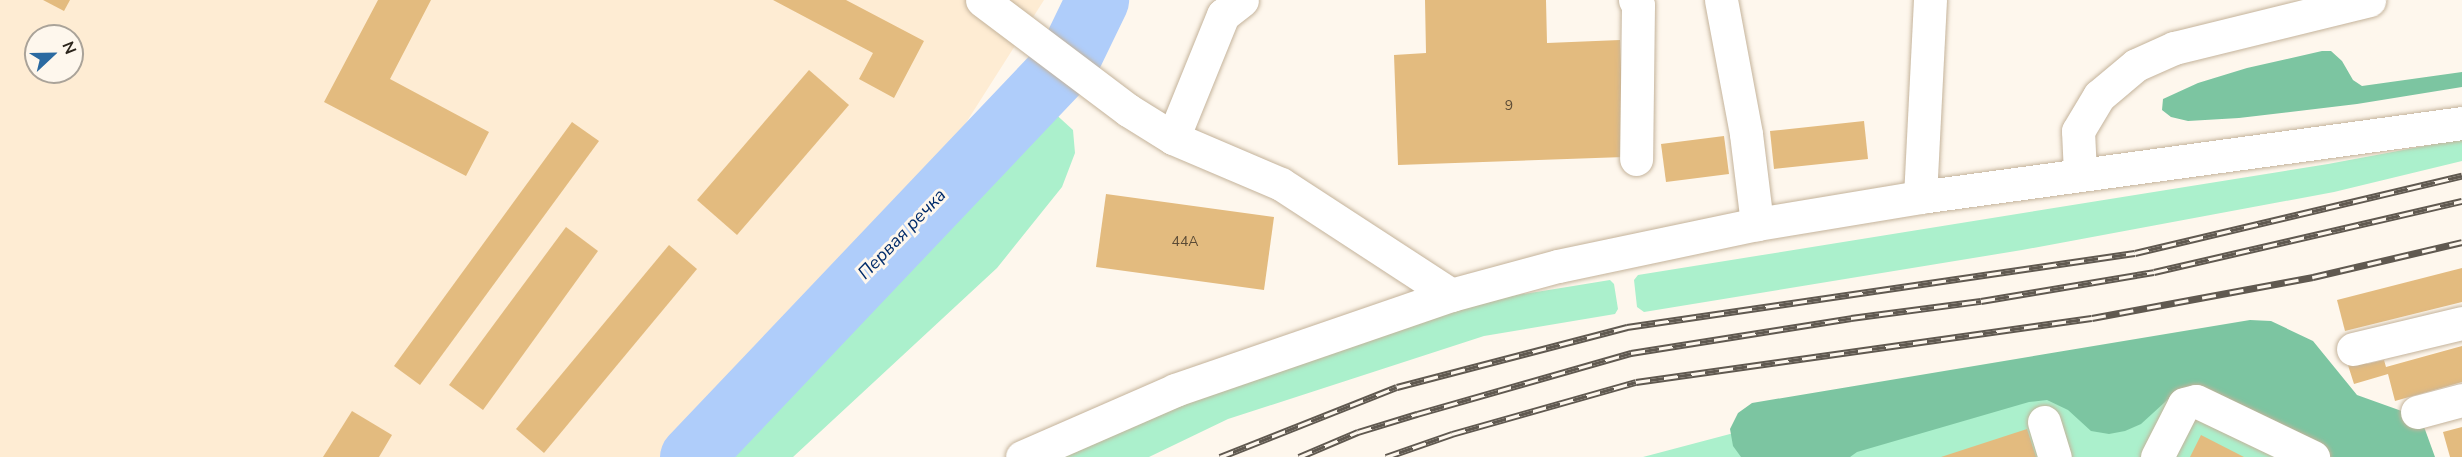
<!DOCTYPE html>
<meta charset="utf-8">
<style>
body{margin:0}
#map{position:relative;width:2462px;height:457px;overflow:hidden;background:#fef7ed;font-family:"Nunito Sans",sans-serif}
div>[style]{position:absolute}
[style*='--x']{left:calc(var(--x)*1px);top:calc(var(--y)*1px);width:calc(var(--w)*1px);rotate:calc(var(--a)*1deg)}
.built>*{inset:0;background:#feecd3}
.green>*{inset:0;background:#abf0cc}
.forest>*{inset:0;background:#7cc5a1}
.river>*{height:63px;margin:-31.5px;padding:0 31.5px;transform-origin:31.5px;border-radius:31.5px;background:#afcdfa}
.building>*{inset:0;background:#e3bb7f}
.roads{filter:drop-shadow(0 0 2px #c4b39b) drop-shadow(0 0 2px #c4b39b)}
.minor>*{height:33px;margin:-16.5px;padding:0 16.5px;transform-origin:16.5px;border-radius:16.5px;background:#fff}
.rail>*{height:7px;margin-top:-3.5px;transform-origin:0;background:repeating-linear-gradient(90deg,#fef7ed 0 14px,#605950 0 28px);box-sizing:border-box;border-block:2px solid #605950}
span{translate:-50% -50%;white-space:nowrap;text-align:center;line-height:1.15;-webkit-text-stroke:6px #fef7ed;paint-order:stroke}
.number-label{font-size:14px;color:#5a4a35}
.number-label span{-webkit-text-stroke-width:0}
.water-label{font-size:18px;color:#002b6a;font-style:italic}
.north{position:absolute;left:24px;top:24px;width:60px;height:60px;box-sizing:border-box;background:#fef7ed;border:2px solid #aaa399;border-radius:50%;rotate:68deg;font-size:16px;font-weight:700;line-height:24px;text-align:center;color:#2c251c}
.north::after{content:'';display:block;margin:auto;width:21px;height:27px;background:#2b6aa1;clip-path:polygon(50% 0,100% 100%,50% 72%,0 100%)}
</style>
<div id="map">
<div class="built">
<i style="clip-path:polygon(evenodd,0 0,1044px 0,922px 192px,679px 457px,0 457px,0 0,36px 36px,72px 36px,72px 72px,36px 72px,36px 36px)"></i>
</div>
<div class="green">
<i style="clip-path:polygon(1027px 97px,1050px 109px,1073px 130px,1075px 153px,1062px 187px,997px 268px,793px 457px,690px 457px,829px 313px,934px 198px,1013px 104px)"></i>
<i style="clip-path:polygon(2462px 139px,2462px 161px,2334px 192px,2022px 250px,1644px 312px,1637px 307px,1634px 280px,1638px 275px,2328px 164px)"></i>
<i style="clip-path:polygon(1610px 280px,1614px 284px,1618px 309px,1615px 314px,1484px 336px,1228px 419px,1149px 457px,1046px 457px,1090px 436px,1480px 301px)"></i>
<i style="clip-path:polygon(2227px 349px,2412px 457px,1643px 457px,1730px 434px,2006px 398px)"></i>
</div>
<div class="forest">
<i style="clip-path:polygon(2322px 51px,2331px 51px,2342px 61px,2353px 80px,2362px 86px,2462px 72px,2462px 87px,2357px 104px,2239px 118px,2188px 121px,2171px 117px,2162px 110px,2163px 99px,2198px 83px,2247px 68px)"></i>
<i style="clip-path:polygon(2250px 320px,2271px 321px,2313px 341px,2357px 395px,2410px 414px,2423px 424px,2435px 457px,2330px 457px,2196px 388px,2176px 392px,2141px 424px,2125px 431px,2109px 434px,2091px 431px,2068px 410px,2047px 400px,2029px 402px,1857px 452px,1850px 457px,1741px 457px,1733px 446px,1730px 429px,1738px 413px,1752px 403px)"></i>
</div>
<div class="river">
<i style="--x:691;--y:457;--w:547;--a:-46.48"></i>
<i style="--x:1068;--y:60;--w:67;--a:-64.2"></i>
</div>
<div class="building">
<i style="clip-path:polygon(43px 0,70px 0,64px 11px)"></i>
<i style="clip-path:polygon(378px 0,431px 0,390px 79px,489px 132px,466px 176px,324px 102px)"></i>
<i style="clip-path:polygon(773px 0,846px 0,924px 41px,894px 98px,859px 79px,873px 53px)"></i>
<i style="clip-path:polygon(1425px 0,1546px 0,1547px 43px,1620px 40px,1624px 157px,1398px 165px,1394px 55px,1426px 53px)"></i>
<i style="clip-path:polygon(809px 70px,849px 105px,737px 235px,697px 200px)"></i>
<i style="clip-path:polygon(1864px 121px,1868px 159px,1774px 169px,1770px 131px)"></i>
<i style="clip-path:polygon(572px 122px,599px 141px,420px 385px,394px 366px)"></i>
<i style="clip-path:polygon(1724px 136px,1729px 174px,1666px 182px,1661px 144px)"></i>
<i style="clip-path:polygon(1106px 194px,1274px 217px,1264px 290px,1096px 267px)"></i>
<i style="clip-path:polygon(566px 227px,598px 251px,483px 410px,449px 385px)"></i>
<i style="clip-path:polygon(669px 245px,697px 269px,544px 453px,516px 429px)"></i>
<i style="clip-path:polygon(2462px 268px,2462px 302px,2345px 331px,2337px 300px)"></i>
<i style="clip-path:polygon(2462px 346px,2462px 382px,2395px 401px,2388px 374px,2354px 384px,2347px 362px,2365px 357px,2367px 364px,2384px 360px,2386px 367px)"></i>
<i style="clip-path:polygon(352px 411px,392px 435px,379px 457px,323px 457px)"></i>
<i style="clip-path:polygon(2462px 427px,2462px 457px,2450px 457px,2443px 432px)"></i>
<i style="clip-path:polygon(2027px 429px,2036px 457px,1941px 457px)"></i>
<i style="clip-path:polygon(2201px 435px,2244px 457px,2190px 457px)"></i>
</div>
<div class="roads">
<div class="minor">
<i style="--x:982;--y:0;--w:183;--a:37"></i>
<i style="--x:1128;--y:110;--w:53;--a:31.9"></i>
<i style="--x:1173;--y:138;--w:117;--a:23.1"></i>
<i style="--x:1281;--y:184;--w:203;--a:33.1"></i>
<i style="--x:1635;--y:0;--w:6;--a:59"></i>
<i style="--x:1638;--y:5;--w:154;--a:90.7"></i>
<i style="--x:1721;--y:0;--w:136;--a:79.4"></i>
<i style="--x:1746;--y:134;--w:91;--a:83"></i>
<i style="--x:1173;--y:138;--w:133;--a:-67.9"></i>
<i style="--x:1223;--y:15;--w:24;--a:-38"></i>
<i style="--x:2080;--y:173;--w:42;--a:-92.7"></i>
<i style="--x:2078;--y:131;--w:41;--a:-59"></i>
<i style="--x:2099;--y:96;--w:48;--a:-40"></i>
<i style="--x:2136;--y:65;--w:42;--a:-24.1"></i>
<i style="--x:2174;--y:48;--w:201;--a:-13.8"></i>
<i style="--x:1920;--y:197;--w:197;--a:-87.1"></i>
<i style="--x:2353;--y:349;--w:112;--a:-13.4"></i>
<i style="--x:2417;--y:412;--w:47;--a:-14.9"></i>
<i style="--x:2044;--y:422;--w:37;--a:73"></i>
<i style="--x:1022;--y:457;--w:167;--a:-23.6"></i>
<i style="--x:1175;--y:390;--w:292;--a:-19"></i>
<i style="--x:1451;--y:295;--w:111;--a:-15.2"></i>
<i style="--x:1558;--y:266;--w:203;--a:-11.9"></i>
<i style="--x:1757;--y:224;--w:165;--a:-9.4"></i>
<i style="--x:1920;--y:197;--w:547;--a:-7.77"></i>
<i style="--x:2157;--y:457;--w:59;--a:-63"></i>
<i style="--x:2184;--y:404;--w:12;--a:-14"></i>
<i style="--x:2196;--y:401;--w:130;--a:25.6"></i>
</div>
</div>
<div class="rail">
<i style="--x:1220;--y:457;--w:190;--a:-21.6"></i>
<i style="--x:1397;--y:387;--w:238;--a:-14.6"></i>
<i style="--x:1627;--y:327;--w:513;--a:-8.29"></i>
<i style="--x:2135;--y:253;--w:336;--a:-13.3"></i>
<i style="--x:1299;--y:457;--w:64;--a:-23"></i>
<i style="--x:1358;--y:432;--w:62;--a:-17"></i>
<i style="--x:1417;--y:414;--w:223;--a:-15.9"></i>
<i style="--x:1631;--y:353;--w:223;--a:-9"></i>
<i style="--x:1851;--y:318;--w:131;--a:-7.5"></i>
<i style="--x:1981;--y:301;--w:175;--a:-9.5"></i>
<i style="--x:2154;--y:272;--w:316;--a:-13"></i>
<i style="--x:1386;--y:457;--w:70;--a:-19.2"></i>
<i style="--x:1452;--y:434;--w:191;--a:-15.8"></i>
<i style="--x:1636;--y:382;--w:460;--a:-8"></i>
<i style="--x:2092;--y:318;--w:225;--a:-10.5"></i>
<i style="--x:2313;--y:277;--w:153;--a:-13.2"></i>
</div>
<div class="number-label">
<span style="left:1509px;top:106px">9</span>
<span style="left:1185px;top:242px">44А</span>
</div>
<div class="water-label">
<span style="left:902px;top:234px;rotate:-46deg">Первая речка</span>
</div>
<div class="north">N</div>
</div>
